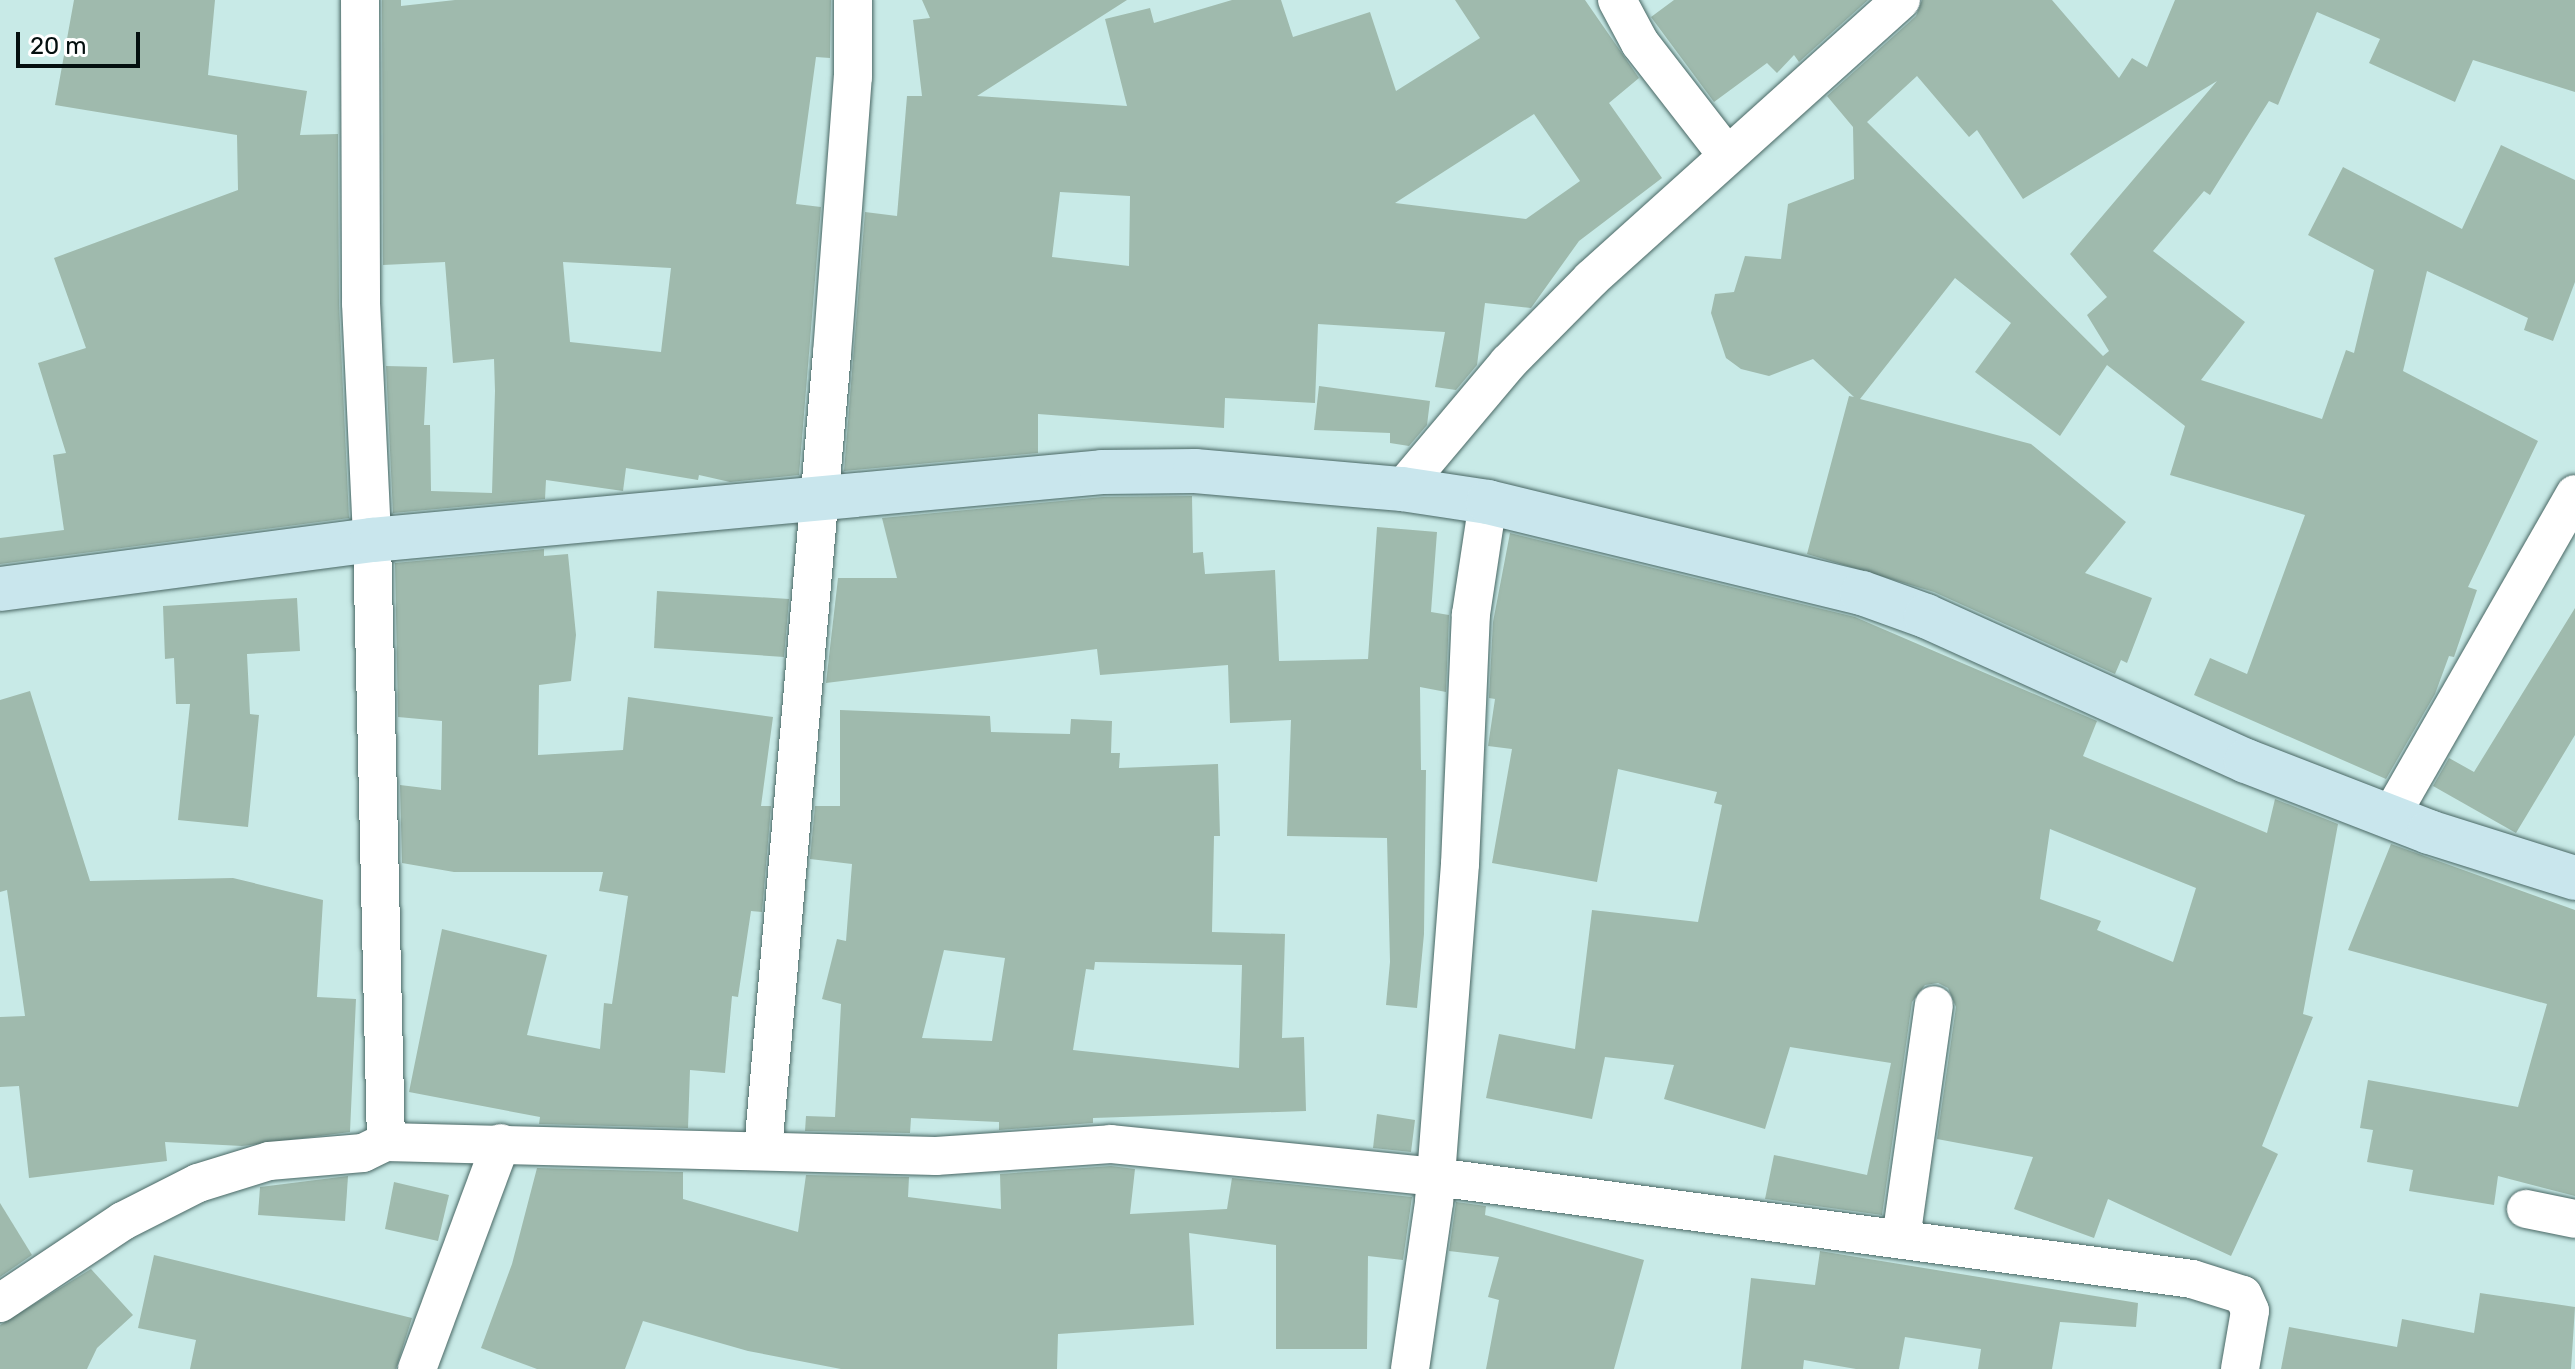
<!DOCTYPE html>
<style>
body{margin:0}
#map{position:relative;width:2575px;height:1369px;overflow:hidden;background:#c8eae7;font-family:Rubik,sans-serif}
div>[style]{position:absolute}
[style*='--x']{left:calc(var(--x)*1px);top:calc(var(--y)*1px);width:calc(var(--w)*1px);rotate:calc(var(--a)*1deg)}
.building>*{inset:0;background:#9fbaad}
.roads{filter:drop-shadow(0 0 2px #496764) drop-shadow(0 0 2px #496764)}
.street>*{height:38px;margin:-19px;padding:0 19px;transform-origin:19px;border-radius:19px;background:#fff}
.secondary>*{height:44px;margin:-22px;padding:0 22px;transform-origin:22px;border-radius:22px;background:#c9e6ed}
span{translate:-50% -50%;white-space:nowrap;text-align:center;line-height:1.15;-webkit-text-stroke:8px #fff;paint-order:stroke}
.scale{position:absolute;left:16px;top:32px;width:124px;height:36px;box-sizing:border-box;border:4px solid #040f0f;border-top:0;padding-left:10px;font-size:24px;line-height:28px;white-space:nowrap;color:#040f0f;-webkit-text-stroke:6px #fff;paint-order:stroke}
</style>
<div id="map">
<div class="building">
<i style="clip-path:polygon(74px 0,215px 0,208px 75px,307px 91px,300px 135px,338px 134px,339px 304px,349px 518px,0 564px,0 538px,64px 530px,53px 455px,66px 453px,38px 363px,86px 348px,54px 258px,238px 190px,237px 135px,55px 105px)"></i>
<i style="clip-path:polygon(evenodd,382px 0,401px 0,401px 6px,455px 0,831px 0,830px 58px,816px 57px,796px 204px,821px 207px,799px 475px,730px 482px,699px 475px,698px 480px,626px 468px,623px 491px,546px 480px,545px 499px,393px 513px,386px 366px,427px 367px,424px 425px,430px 425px,431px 491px,492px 493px,495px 391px,494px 359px,453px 363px,445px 262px,383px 265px,382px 0,563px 262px,671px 268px,661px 352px,570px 342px,563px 262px)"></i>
<i style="clip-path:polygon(evenodd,922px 0,1127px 0,977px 96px,1127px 106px,1105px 19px,1150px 8px,1154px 23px,1232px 0,1281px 0,1293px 37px,1370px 12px,1396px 91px,1480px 38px,1455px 0,1585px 0,1639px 78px,1609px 103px,1662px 178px,1579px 241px,1531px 308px,1485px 303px,1477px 365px,1456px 390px,1435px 387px,1445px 332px,1318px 324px,1315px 403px,1225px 398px,1224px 428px,1038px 414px,1038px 453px,844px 471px,865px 212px,897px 216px,907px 96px,922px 96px,913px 20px,930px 18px,922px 0,1534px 114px,1580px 181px,1526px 219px,1395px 203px,1534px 114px,922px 0,1060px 192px,1130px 196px,1129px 266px,1052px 257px,1060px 192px)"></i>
<i style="clip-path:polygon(1674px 0,1868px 0,1799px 62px,1794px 55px,1777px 73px,1767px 63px,1714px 102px,1651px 17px)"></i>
<i style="clip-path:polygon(evenodd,1922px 0,2052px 0,2119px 78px,2132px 58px,2147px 67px,2175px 0,2575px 0,2575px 92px,2473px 60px,2455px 102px,2369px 63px,2380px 39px,2317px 12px,2278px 105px,2269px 101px,2210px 195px,2204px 191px,2153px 251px,2245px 322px,2201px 380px,2322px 419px,2346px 350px,2354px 353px,2374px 270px,2308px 235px,2343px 167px,2462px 229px,2501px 145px,2575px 180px,2575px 282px,2553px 341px,2524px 330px,2528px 318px,2427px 271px,2403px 371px,2538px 441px,2468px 587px,2477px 590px,2454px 657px,2449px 656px,2435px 694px,2386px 779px,2194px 695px,2210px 658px,2247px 674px,2305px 515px,2170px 475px,2185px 426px,2107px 365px,2060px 436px,1975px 372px,2011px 323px,1955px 278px,1860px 399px,2031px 444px,2126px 522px,2085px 573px,2152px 598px,2127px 663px,2121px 660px,2115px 674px,1934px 592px,1807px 554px,1849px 396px,1854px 397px,1813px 359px,1769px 376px,1741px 369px,1726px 358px,1711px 313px,1715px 294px,1734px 292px,1745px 256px,1781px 259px,1788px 204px,1854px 179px,1853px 127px,1827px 96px,1916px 16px,1922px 0,1917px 76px,1969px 137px,1977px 130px,2023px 199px,2217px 81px,2070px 254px,2107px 297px,2087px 315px,2109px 351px,2103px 356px,1867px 122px,1917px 76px)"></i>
<i style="clip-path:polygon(1319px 386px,1430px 401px,1427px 425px,1409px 446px,1390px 443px,1390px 433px,1314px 430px)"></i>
<i style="clip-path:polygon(1192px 496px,1193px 553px,1203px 552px,1205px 574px,1275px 570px,1279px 661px,1368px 659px,1377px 527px,1437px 532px,1431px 612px,1449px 615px,1446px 692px,1420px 687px,1421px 770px,1426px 770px,1424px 934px,1417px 1008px,1386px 1005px,1390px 962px,1387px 838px,1287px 836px,1291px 720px,1230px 723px,1228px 665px,1100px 675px,1097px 649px,826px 683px,838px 578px,897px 578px,882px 518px,1103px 497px)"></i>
<i style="clip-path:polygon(evenodd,1510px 533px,1855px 617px,2097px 721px,2083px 756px,2267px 833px,2275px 799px,2338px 824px,2303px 1014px,2313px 1017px,2262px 1146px,2278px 1154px,2231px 1256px,2108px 1199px,2094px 1238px,2014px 1209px,2033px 1157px,1937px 1139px,1956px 1007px,1948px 988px,1938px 983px,1925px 985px,1912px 1002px,1882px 1215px,1765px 1199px,1774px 1155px,1867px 1175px,1891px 1063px,1790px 1047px,1765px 1129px,1664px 1099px,1674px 1065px,1605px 1057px,1592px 1119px,1486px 1098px,1499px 1034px,1575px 1049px,1592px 910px,1698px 922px,1722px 805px,1714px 803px,1717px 792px,1618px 769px,1597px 882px,1492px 863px,1512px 749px,1488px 746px,1495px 699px,1489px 698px,1493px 622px,1510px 533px,2050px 829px,2196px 888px,2173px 962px,2097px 930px,2101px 921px,2040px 899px,2050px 829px)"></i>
<i style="clip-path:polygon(544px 549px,544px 556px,568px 554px,576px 635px,571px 681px,539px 685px,538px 755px,623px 750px,628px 697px,773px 717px,761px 806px,771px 806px,762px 912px,751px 911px,738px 997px,732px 996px,725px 1073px,690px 1070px,688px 1128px,539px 1124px,540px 1117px,409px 1092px,442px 929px,547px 955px,527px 1035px,600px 1049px,604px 1003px,612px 1004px,628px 896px,599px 891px,603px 872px,454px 872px,402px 863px,400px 785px,441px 790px,442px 721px,398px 717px,395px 563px)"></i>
<i style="clip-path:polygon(657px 591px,789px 599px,784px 657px,654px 648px)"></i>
<i style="clip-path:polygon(297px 598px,300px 651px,247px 654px,250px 714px,259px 715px,248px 827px,178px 820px,190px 704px,176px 704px,174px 658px,165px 659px,163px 606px)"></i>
<i style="clip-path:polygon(2575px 608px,2575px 735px,2516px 833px,2433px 786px,2449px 758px,2474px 772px)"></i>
<i style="clip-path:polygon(30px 691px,90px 881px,233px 878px,323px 900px,317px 997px,356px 999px,350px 1132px,242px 1146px,165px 1142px,167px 1161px,29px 1178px,19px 1086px,0 1087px,0 1017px,25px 1016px,7px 890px,0 892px,0 700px)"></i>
<i style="clip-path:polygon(evenodd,840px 710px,990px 716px,991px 732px,1070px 734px,1071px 719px,1112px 721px,1111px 753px,1120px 753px,1119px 768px,1218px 764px,1220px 836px,1214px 836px,1212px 932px,1285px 934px,1282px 1038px,1304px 1037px,1306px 1111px,1093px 1118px,1093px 1123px,999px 1130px,999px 1122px,911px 1118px,910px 1133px,805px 1131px,806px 1116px,835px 1117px,841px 1004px,822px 999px,837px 939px,846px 941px,852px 864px,810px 859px,815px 806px,840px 806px,840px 710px,944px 950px,1005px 958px,992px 1041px,922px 1038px,944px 950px,840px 710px,1095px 962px,1242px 965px,1239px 1068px,1073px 1050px,1086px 969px,1094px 970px,1095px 962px)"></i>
<i style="clip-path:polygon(2391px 844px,2575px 910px,2575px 1196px,2498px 1176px,2494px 1205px,2409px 1191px,2413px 1170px,2367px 1162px,2373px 1130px,2360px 1128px,2368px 1080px,2518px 1107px,2547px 1004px,2348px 950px)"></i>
<i style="clip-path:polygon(1377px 1114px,1415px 1120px,1411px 1152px,1373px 1148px)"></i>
<i style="clip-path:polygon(1111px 1166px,1135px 1169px,1130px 1214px,1227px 1209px,1232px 1178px,1412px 1197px,1403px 1260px,1368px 1256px,1367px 1349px,1276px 1349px,1276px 1245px,1189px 1233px,1194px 1325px,1058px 1334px,1057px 1369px,841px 1369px,748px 1351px,643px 1321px,625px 1369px,537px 1369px,481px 1348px,512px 1264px,537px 1168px,683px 1172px,683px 1199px,798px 1232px,806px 1175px,909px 1177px,908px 1197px,1001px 1209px,1000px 1174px)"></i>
<i style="clip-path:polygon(348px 1176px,345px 1221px,258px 1215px,260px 1187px)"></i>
<i style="clip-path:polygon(394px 1182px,449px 1195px,438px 1241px,385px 1229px)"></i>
<i style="clip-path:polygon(1456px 1202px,1486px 1206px,1485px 1215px,1644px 1260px,1614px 1369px,1486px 1369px,1499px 1300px,1488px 1297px,1499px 1257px,1449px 1251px)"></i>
<i style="clip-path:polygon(0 1203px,32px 1255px,0 1277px)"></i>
<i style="clip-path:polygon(1820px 1251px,2138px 1303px,2136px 1327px,2060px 1322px,2052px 1369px,1978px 1369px,1981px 1349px,1905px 1337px,1899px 1369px,1856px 1369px,1804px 1360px,1803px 1369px,1741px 1369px,1751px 1278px,1815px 1285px)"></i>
<i style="clip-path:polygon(154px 1255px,412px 1318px,396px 1369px,190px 1369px,196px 1340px,138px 1328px)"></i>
<i style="clip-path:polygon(91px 1269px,133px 1315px,97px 1348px,87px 1369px,0 1369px,0 1325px)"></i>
<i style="clip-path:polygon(2480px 1293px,2575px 1307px,2571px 1369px,2281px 1369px,2289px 1327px,2397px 1347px,2402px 1319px,2474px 1333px)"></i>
</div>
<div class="roads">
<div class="street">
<i style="--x:360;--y:0;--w:303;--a:89.8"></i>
<i style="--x:361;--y:303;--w:237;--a:87.3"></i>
<i style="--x:372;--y:540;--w:602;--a:88.67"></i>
<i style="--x:1617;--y:0;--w:49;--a:61.9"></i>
<i style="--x:1640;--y:43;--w:140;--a:52.2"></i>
<i style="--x:1402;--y:489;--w:165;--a:-49.9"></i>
<i style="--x:1508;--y:363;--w:118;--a:-45.3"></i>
<i style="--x:1591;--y:279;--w:417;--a:-42"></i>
<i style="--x:2390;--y:817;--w:372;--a:-60.2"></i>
<i style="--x:763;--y:1150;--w:799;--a:-85.05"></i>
<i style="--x:832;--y:354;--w:278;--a:-85.7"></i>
<i style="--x:853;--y:77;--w:77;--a:-90"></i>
<i style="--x:2526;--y:1209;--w:50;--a:11.5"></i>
<i style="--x:1901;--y:1239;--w:236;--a:-82"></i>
<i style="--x:0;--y:1303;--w:148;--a:-33.7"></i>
<i style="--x:123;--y:1221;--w:84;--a:-26.9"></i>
<i style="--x:198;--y:1183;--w:74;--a:-17.2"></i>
<i style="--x:269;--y:1161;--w:94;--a:-4.9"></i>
<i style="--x:363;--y:1153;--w:25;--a:-26"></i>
<i style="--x:386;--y:1142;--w:550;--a:1.46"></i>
<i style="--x:936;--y:1156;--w:175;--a:-3.9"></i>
<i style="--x:1111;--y:1144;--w:327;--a:5.8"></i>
<i style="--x:1436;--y:1177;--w:763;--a:7.68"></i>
<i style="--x:2192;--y:1279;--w:53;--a:17.4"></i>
<i style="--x:2243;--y:1295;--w:17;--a:66"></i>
<i style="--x:2250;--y:1311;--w:59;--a:99.8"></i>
<i style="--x:417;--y:1369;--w:241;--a:-69.6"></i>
<i style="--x:1410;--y:1369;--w:169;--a:-81.8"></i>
<i style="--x:1434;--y:1202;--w:339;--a:-85.6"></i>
<i style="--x:1460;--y:864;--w:250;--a:-87.5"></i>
<i style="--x:1471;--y:614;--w:113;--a:-81.4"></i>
</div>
<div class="secondary">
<i style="--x:0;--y:589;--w:375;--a:-7.5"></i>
<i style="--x:372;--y:540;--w:733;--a:-5.32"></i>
<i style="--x:1102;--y:472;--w:93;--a:-0.6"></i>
<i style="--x:1195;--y:471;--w:208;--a:5"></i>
<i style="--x:1402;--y:489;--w:87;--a:8.6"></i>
<i style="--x:1488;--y:502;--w:385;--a:13.7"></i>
<i style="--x:1862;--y:593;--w:68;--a:19.8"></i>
<i style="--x:1926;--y:616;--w:351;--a:24.4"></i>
<i style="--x:2246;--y:761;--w:196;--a:21.2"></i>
<i style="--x:2429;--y:832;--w:153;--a:17.5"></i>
</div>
</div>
<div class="scale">20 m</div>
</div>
